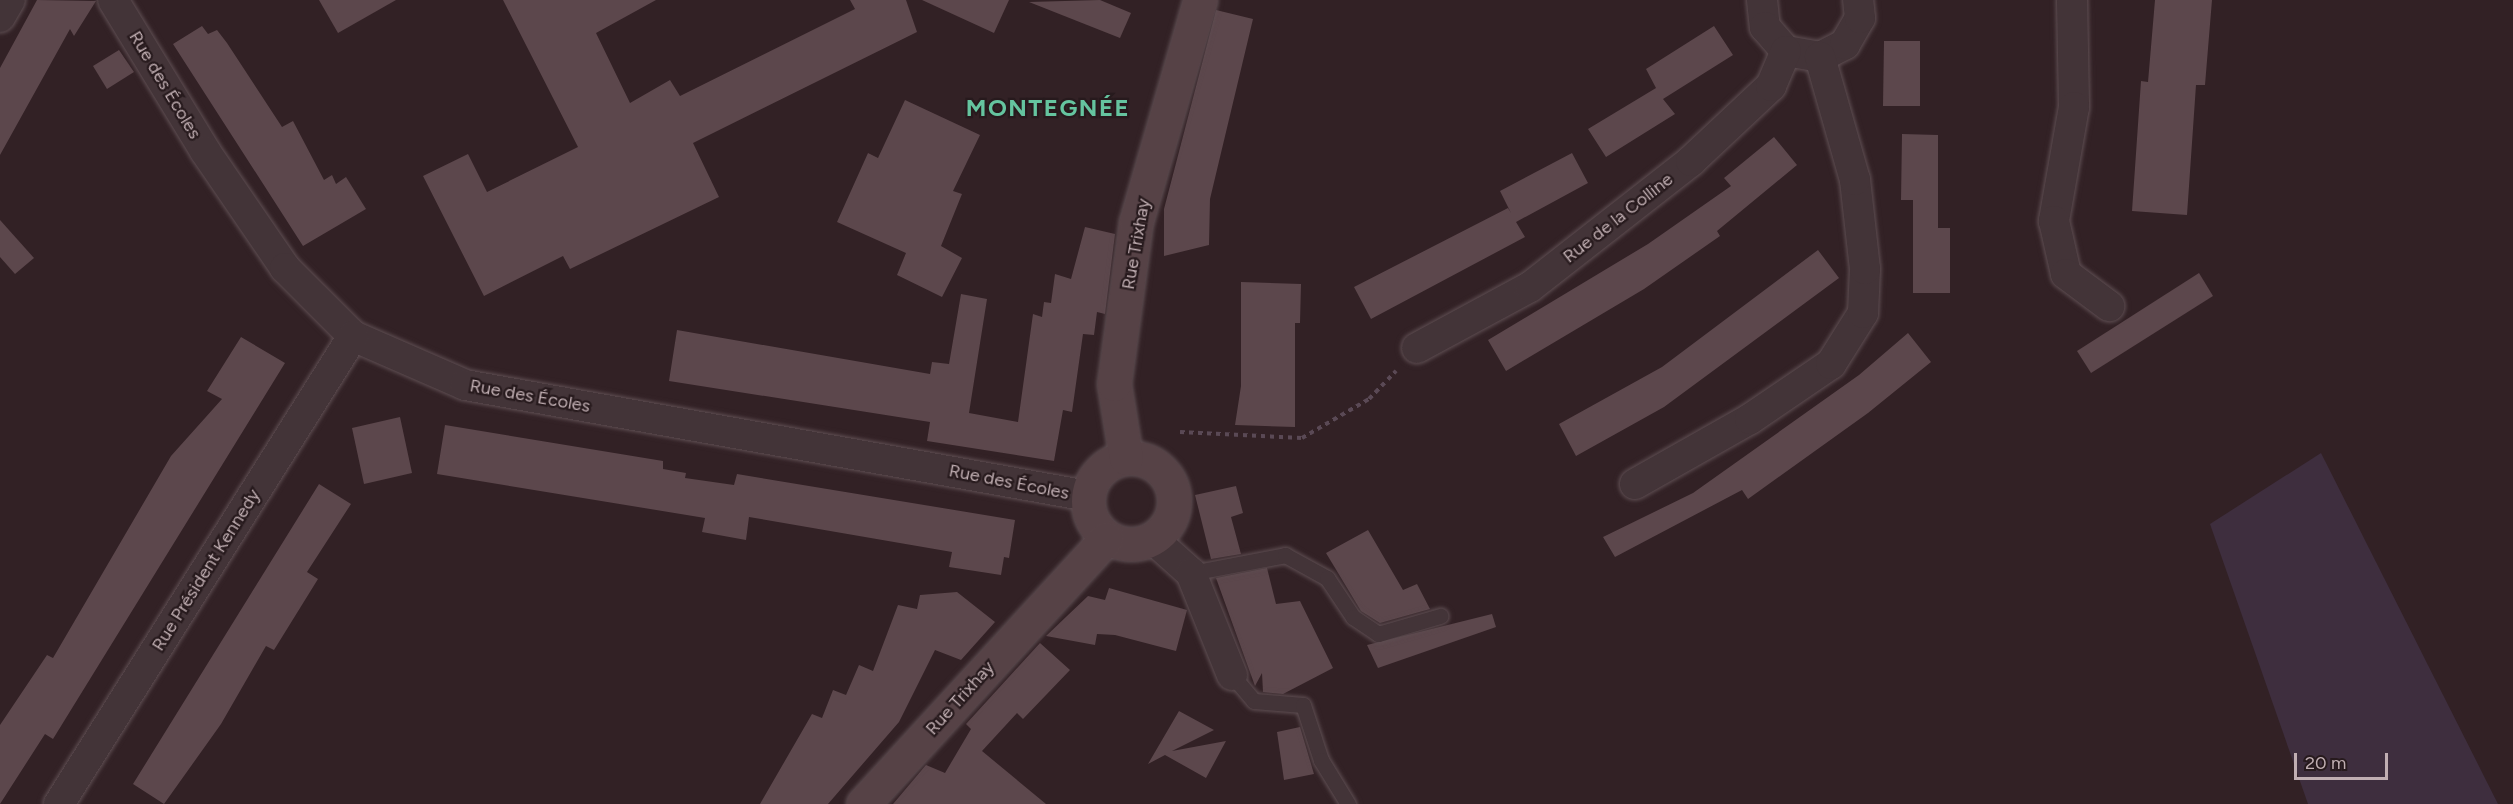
<!DOCTYPE html>
<meta charset="utf-8">
<style>
body{margin:0}
#map{position:relative;width:2513px;height:804px;overflow:hidden;background:#322125;font-family:Figtree,sans-serif}
div>[style]{position:absolute}
[style*='--x']{left:calc(var(--x)*1px);top:calc(var(--y)*1px);width:calc(var(--w)*1px);rotate:calc(var(--a)*1deg)}
.green>*{inset:0;background:#3e2e3e}
.building>*{inset:0;background:#5c474c}
.path>*{height:4px;margin-top:-2px;transform-origin:0;background:repeating-linear-gradient(90deg,#5a4955 0 4.5px,transparent 0 9px)}
.roads{filter:drop-shadow(0 0 2px #5e4e52) drop-shadow(0 0 2px #5e4e52)}
.lane>*{height:15px;margin:-7.5px;padding:0 7.5px;transform-origin:7.5px;border-radius:7.5px;background:#433438}
.street>*{height:30px;margin:-15px;padding:0 15px;transform-origin:15px;border-radius:15px;background:#433438}
.secondary>*{height:33px;margin:-16.5px;padding:0 16.5px;transform-origin:16.5px;border-radius:16.5px;background:#564246}
.secondary>.ring{margin:-16.5px;padding:0;box-sizing:content-box;background:none;border:33px solid #564246;border-radius:50%}
span{translate:-50% -50%;white-space:nowrap;text-align:center;line-height:1.15;-webkit-text-stroke:4.5px #271a1d;paint-order:stroke}
.street-label{font-size:18px;color:#c0aeb2}
.district-label{font-size:24px;color:#65c49f;font-weight:700;letter-spacing:1.5px}
.scale{position:absolute;left:2294px;top:753px;width:94px;height:27px;box-sizing:border-box;border:3px solid #c0aeb2;border-top:0;padding-left:8px;font-size:18px;line-height:21px;white-space:nowrap;color:#c0aeb2;-webkit-text-stroke:4px #271a1d;paint-order:stroke}
</style>
<div id="map">
<div class="green">
<i style="clip-path:polygon(2321px 453px,2498px 804px,2308px 804px,2210px 524px)"></i>
</div>
<div class="building">
<i style="clip-path:polygon(37px 0,96px 1px,74px 36px,70px 29px,0 155px,0 68px)"></i>
<i style="clip-path:polygon(319px 0,396px 0,338px 33px)"></i>
<i style="clip-path:polygon(503px 0,656px 0,596px 33px,630px 103px,670px 80px,680px 96px,855px 9px,850px 0,906px 0,917px 32px,693px 143px,719px 197px,570px 269px,563px 256px,484px 296px,423px 176px,468px 154px,487px 192px,578px 147px)"></i>
<i style="clip-path:polygon(922px 0,1009px 0,994px 33px)"></i>
<i style="clip-path:polygon(1100px 0,1131px 13px,1120px 38px,1029px 2px)"></i>
<i style="clip-path:polygon(2155px 0,2212px 0,2205px 85px,2196px 85px,2187px 215px,2132px 211px,2141px 81px,2148px 82px)"></i>
<i style="clip-path:polygon(1216px 10px,1253px 19px,1210px 199px,1209px 245px,1164px 256px,1164px 209px)"></i>
<i style="clip-path:polygon(202px 26px,208px 34px,217px 30px,227px 43px,282px 127px,293px 121px,324px 180px,332px 175px,336px 184px,346px 177px,366px 209px,303px 246px,173px 44px)"></i>
<i style="clip-path:polygon(1714px 26px,1733px 55px,1663px 99px,1675px 114px,1606px 157px,1588px 129px,1656px 88px,1646px 69px)"></i>
<i style="clip-path:polygon(1884px 41px,1920px 41px,1920px 106px,1883px 106px)"></i>
<i style="clip-path:polygon(119px 50px,134px 72px,107px 89px,93px 66px)"></i>
<i style="clip-path:polygon(905px 100px,980px 135px,953px 191px,962px 194px,941px 246px,962px 258px,942px 297px,897px 275px,906px 253px,837px 222px,868px 153px,878px 158px)"></i>
<i style="clip-path:polygon(1902px 134px,1938px 135px,1938px 228px,1950px 228px,1950px 293px,1913px 293px,1913px 200px,1901px 200px)"></i>
<i style="clip-path:polygon(1774px 137px,1797px 165px,1717px 231px,1720px 236px,1644px 289px,1506px 371px,1488px 340px,1648px 244px,1731px 186px,1724px 178px)"></i>
<i style="clip-path:polygon(1572px 153px,1588px 183px,1516px 222px,1525px 237px,1371px 319px,1354px 287px,1508px 208px,1511px 213px,1500px 191px)"></i>
<i style="clip-path:polygon(0 220px,34px 258px,15px 274px,0 257px)"></i>
<i style="clip-path:polygon(1085px 227px,1115px 234px,1105px 314px,1097px 312px,1094px 335px,1083px 334px,1072px 412px,1063px 410px,1054px 461px,927px 441px,930px 422px,669px 381px,677px 330px,930px 374px,932px 362px,949px 364px,961px 294px,987px 299px,969px 413px,1018px 422px,1033px 314px,1042px 317px,1044px 302px,1051px 303px,1055px 274px,1071px 279px)"></i>
<i style="clip-path:polygon(1818px 250px,1839px 278px,1664px 407px,1576px 456px,1559px 424px,1662px 367px)"></i>
<i style="clip-path:polygon(2199px 273px,2213px 296px,2091px 373px,2077px 351px)"></i>
<i style="clip-path:polygon(1241px 282px,1301px 284px,1300px 323px,1295px 323px,1295px 427px,1235px 425px,1241px 386px)"></i>
<i style="clip-path:polygon(1908px 333px,1931px 362px,1868px 413px,1748px 499px,1742px 490px,1615px 557px,1603px 537px,1693px 493px,1859px 375px)"></i>
<i style="clip-path:polygon(241px 337px,285px 363px,53px 739px,45px 734px,0 804px,0 725px,47px 655px,53px 658px,171px 456px,222px 399px,207px 391px)"></i>
<i style="clip-path:polygon(400px 417px,412px 473px,364px 484px,352px 428px)"></i>
<i style="clip-path:polygon(445px 425px,663px 461px,663px 469px,686px 473px,685px 478px,734px 485px,737px 474px,1015px 520px,1009px 558px,1004px 557px,1001px 575px,949px 567px,952px 552px,749px 517px,746px 540px,702px 532px,705px 518px,437px 474px)"></i>
<i style="clip-path:polygon(319px 484px,351px 504px,307px 572px,318px 579px,274px 650px,266px 646px,221px 724px,164px 804px,133px 784px)"></i>
<i style="clip-path:polygon(1236px 486px,1243px 513px,1231px 517px,1241px 554px,1211px 559px,1195px 495px)"></i>
<i style="clip-path:polygon(1368px 530px,1403px 590px,1417px 584px,1430px 609px,1380px 623px,1361px 611px,1326px 553px)"></i>
<i style="clip-path:polygon(1267px 568px,1276px 604px,1300px 601px,1333px 668px,1283px 694px,1263px 692px,1262px 673px,1255px 686px,1216px 578px)"></i>
<i style="clip-path:polygon(1109px 588px,1187px 610px,1176px 651px,1115px 635px,1097px 634px,1095px 645px,1046px 636px,1088px 596px,1105px 600px)"></i>
<i style="clip-path:polygon(957px 592px,995px 622px,961px 660px,935px 650px,899px 722px,828px 804px,760px 804px,812px 714px,822px 718px,833px 690px,846px 695px,859px 665px,873px 671px,898px 605px,917px 609px,920px 595px)"></i>
<i style="clip-path:polygon(1492px 614px,1496px 627px,1378px 668px,1367px 645px)"></i>
<i style="clip-path:polygon(1040px 643px,1070px 670px,1023px 719px,1017px 713px,982px 751px,1046px 804px,893px 804px,926px 765px,945px 773px,971px 729px,966px 724px)"></i>
<i style="clip-path:polygon(1179px 711px,1214px 730px,1172px 751px,1226px 741px,1206px 778px,1165px 755px,1148px 764px)"></i>
<i style="clip-path:polygon(1300px 727px,1314px 774px,1284px 780px,1277px 732px)"></i>
</div>
<div class="path">
<i style="--x:1180;--y:432;--w:122;--a:2.8"></i>
<i style="--x:1302;--y:438;--w:78;--a:-30.2"></i>
<i style="--x:1369;--y:399;--w:39;--a:-46"></i>
</div>
<div class="roads">
<div class="lane">
<i style="--x:1191;--y:573;--w:96;--a:-10.8"></i>
<i style="--x:1285;--y:555;--w:48;--a:28.7"></i>
<i style="--x:1327;--y:578;--w:47;--a:56.3"></i>
<i style="--x:1353;--y:617;--w:30;--a:34"></i>
<i style="--x:1378;--y:634;--w:65;--a:-16.2"></i>
<i style="--x:1232;--y:675;--w:34;--a:50"></i>
<i style="--x:1254;--y:701;--w:49;--a:4.7"></i>
<i style="--x:1303;--y:705;--w:58;--a:71.9"></i>
<i style="--x:1321;--y:760;--w:52;--a:58.5"></i>
</div>
<div class="street">
<i style="--x:113;--y:0;--w:177;--a:58.6"></i>
<i style="--x:205;--y:151;--w:142;--a:55.6"></i>
<i style="--x:285;--y:268;--w:96;--a:45"></i>
<i style="--x:353;--y:336;--w:122;--a:23.6"></i>
<i style="--x:465;--y:385;--w:633;--a:10.1"></i>
<i style="--x:1762;--y:0;--w:27;--a:84"></i>
<i style="--x:1765;--y:27;--w:32;--a:49"></i>
<i style="--x:1786;--y:51;--w:35;--a:10"></i>
<i style="--x:1820;--y:57;--w:28;--a:-27"></i>
<i style="--x:1845;--y:44;--w:30;--a:-60"></i>
<i style="--x:1860;--y:18;--w:18;--a:-96"></i>
<i style="--x:2072;--y:0;--w:107;--a:88.9"></i>
<i style="--x:2074;--y:107;--w:116;--a:100"></i>
<i style="--x:2054;--y:221;--w:54;--a:77.2"></i>
<i style="--x:2066;--y:274;--w:54;--a:36.7"></i>
<i style="--x:0;--y:17;--w:20;--a:-60"></i>
<i style="--x:1417;--y:348;--w:128;--a:-28.4"></i>
<i style="--x:1530;--y:287;--w:204;--a:-38"></i>
<i style="--x:1691;--y:161;--w:110;--a:-43.2"></i>
<i style="--x:1771;--y:86;--w:38;--a:-67"></i>
<i style="--x:1635;--y:484;--w:132;--a:-29.5"></i>
<i style="--x:1750;--y:419;--w:98;--a:-34.2"></i>
<i style="--x:1831;--y:364;--w:60;--a:-57.9"></i>
<i style="--x:1863;--y:313;--w:44;--a:-87.4"></i>
<i style="--x:1865;--y:269;--w:90;--a:-96.4"></i>
<i style="--x:1855;--y:180;--w:128;--a:-105.9"></i>
<i style="--x:1153;--y:539;--w:51;--a:41.8"></i>
<i style="--x:1191;--y:573;--w:110;--a:68.1"></i>
<i style="--x:59;--y:804;--w:553;--a:-57.86"></i>
</div>
<div class="secondary">
<i class="ring" style="left:1088px;top:458px;width:53px;height:53px"></i>
<i style="--x:1126;--y:458;--w:75;--a:-99.2"></i>
<i style="--x:1114;--y:384;--w:163;--a:-82.3"></i>
<i style="--x:1136;--y:222;--w:231;--a:-73.9"></i>
<i style="--x:863;--y:804;--w:360;--a:-47.5"></i>
</div>
</div>
<div class="street-label">
<span style="left:165px;top:85px;rotate:59deg">Rue des Écoles</span>
<span style="left:1618px;top:218px;rotate:-38deg">Rue de la Colline</span>
<span style="left:1136px;top:244px;rotate:-80deg">Rue Trixhay</span>
<span style="left:530px;top:396px;rotate:10deg">Rue des Écoles</span>
<span style="left:1009px;top:482px;rotate:11deg">Rue des Écoles</span>
<span style="left:206px;top:570px;rotate:-58deg">Rue Président Kennedy</span>
<span style="left:960px;top:698px;rotate:-48deg">Rue Trixhay</span>
</div>
<div class="district-label">
<span style="left:1048px;top:108px">MONTEGNÉE</span>
</div>
<div class="scale">20 m</div>
</div>
